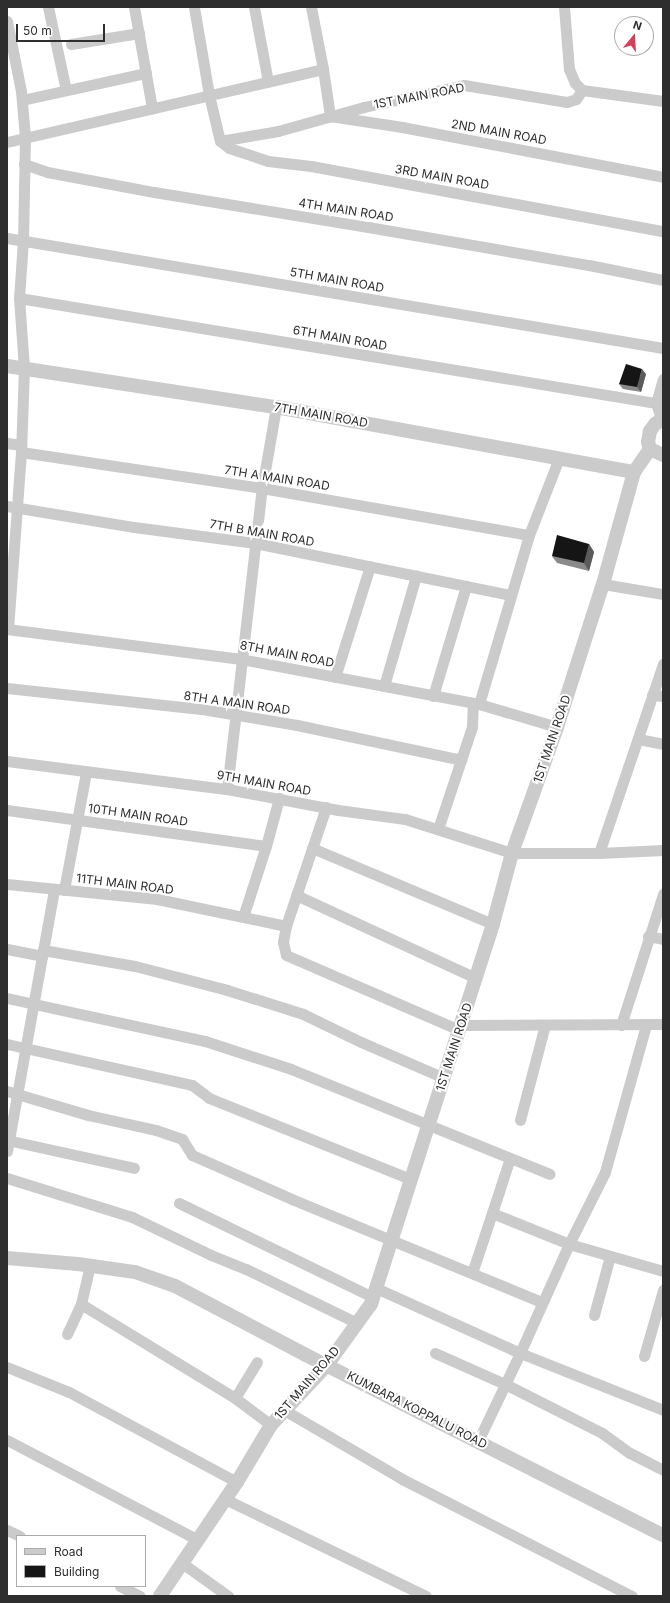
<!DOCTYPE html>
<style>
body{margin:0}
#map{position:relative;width:670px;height:1603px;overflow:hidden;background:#fff;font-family:Inter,sans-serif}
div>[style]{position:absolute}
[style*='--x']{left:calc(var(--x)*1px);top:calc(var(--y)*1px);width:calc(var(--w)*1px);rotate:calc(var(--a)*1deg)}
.minor>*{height:11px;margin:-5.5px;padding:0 5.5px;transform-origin:5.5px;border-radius:5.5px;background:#cbcbcb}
.tertiary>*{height:14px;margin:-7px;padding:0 7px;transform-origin:7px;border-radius:7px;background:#cbcbcb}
.wall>*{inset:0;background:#8a8a8a}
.shaded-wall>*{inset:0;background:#5b5b5b}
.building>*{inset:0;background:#151515}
span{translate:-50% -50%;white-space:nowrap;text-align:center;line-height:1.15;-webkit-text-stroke:4px #fff;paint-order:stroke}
.street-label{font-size:12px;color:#2e2e2e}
.frame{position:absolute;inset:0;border:8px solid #2e2e2e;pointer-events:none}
.legend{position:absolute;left:16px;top:1535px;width:130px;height:52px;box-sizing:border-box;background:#fff;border:1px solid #ababab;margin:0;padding:5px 7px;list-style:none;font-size:12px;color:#2e2e2e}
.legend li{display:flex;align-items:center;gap:8px;height:20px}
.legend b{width:20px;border:1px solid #ababab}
.north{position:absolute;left:614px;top:16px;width:40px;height:40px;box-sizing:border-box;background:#fff;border:1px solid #ababab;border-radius:50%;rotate:18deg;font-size:11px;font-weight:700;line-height:16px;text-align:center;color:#2e2e2e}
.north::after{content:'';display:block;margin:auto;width:14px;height:18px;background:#d54058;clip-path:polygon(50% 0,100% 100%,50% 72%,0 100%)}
.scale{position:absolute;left:16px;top:24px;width:89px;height:18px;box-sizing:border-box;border:2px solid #2e2e2e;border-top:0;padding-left:5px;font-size:12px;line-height:14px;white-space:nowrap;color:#2e2e2e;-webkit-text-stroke:3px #fff;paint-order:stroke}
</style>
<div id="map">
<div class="minor">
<i style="--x:48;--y:7;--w:85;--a:77.8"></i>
<i style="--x:134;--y:7;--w:103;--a:79.9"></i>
<i style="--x:194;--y:7;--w:89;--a:80.3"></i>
<i style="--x:209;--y:95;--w:47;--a:76.6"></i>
<i style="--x:220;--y:141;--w:59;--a:-9.8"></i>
<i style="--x:278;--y:131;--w:89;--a:-15.6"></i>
<i style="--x:364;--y:107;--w:102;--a:-12.4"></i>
<i style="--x:464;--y:85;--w:104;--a:9.4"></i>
<i style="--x:567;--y:102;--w:9;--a:-18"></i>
<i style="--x:576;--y:99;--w:11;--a:-56"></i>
<i style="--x:582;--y:90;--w:82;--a:7.7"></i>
<i style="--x:254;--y:7;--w:76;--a:79.4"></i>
<i style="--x:311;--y:7;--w:63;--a:79"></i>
<i style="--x:323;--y:69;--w:48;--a:81.5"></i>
<i style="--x:330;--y:116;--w:73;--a:8.7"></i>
<i style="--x:402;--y:127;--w:266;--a:10.8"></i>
<i style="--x:564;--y:7;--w:62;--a:85.4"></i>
<i style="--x:569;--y:69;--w:15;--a:67"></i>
<i style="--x:575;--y:83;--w:10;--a:45"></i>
<i style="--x:7;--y:21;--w:71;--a:78.7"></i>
<i style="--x:21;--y:91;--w:47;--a:85.1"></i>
<i style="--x:25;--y:138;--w:102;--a:91.1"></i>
<i style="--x:23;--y:240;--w:58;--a:93.9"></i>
<i style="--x:19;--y:298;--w:70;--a:85.9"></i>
<i style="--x:24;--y:368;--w:84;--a:92"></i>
<i style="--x:21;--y:452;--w:177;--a:94.2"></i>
<i style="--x:71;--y:44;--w:69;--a:-9.2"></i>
<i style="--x:22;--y:100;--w:127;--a:-12.3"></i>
<i style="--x:220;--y:141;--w:11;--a:38"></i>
<i style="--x:229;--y:148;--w:41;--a:18.4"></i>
<i style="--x:268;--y:161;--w:43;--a:6.6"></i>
<i style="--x:311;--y:166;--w:358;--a:10.5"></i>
<i style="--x:7;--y:142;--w:324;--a:-13"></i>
<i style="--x:24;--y:164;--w:24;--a:19"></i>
<i style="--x:47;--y:172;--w:109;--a:10.6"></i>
<i style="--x:154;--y:192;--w:217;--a:9.3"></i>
<i style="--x:368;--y:227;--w:224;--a:9.8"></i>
<i style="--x:589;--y:265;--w:76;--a:11.5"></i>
<i style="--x:7;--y:238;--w:665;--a:9.52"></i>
<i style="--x:19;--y:298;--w:646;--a:9.36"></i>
<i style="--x:661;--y:419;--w:17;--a:-107"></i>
<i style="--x:656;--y:403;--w:25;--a:-74"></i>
<i style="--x:7;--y:443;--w:14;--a:8"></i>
<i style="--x:21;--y:452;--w:244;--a:8.5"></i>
<i style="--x:262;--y:488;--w:271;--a:10"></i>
<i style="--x:7;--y:506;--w:129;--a:9.4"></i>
<i style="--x:134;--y:527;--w:122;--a:7.5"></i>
<i style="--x:255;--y:543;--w:260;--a:11.5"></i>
<i style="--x:603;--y:584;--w:61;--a:9.5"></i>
<i style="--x:7;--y:629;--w:236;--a:7.3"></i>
<i style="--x:241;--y:659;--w:242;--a:10.7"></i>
<i style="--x:479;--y:704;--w:81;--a:16.4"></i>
<i style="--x:335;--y:677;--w:116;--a:-72.5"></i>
<i style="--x:384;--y:686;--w:115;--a:-73.8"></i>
<i style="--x:7;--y:688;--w:202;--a:6.2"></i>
<i style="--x:208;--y:710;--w:90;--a:9.6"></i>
<i style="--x:297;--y:725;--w:168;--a:12"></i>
<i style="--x:652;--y:695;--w:11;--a:5"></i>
<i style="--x:433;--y:696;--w:115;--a:-73.3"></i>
<i style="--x:479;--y:704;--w:176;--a:-73.5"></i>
<i style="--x:529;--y:535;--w:83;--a:-68.7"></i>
<i style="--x:638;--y:739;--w:25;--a:11"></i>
<i style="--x:7;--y:761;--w:222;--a:7.3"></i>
<i style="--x:227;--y:789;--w:113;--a:10.7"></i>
<i style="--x:338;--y:810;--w:68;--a:7.7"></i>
<i style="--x:405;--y:819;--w:112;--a:17.6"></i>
<i style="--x:512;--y:853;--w:87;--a:0"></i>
<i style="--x:599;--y:853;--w:64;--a:-2.7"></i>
<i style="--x:227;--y:789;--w:303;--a:-83.4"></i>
<i style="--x:262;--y:488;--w:82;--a:-80.2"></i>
<i style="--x:326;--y:807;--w:126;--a:108.6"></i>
<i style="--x:286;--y:926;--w:16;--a:101"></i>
<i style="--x:283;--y:942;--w:13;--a:77"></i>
<i style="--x:286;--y:955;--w:189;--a:23.4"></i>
<i style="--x:7;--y:810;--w:261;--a:7.9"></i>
<i style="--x:438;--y:829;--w:108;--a:-71.6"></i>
<i style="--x:472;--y:727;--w:24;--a:-88"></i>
<i style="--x:312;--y:848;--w:196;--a:22.8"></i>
<i style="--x:599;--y:853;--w:200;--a:-71.3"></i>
<i style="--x:7;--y:884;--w:151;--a:5.7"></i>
<i style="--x:157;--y:899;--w:132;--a:11.8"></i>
<i style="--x:64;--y:890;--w:120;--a:-79.4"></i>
<i style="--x:296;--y:895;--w:198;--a:24.8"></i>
<i style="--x:243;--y:917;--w:75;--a:-72.1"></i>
<i style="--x:266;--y:846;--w:50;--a:-74.8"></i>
<i style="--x:648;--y:936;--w:15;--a:11"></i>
<i style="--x:7;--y:949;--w:36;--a:11"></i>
<i style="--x:43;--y:950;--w:93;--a:9.9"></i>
<i style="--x:135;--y:966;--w:95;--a:14.6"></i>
<i style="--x:227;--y:990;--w:80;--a:17.5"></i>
<i style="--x:303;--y:1014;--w:64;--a:25.8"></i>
<i style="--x:361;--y:1042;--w:90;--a:23.4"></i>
<i style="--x:7;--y:998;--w:203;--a:12.3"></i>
<i style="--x:205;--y:1041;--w:90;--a:18"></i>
<i style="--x:291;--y:1069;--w:279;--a:22.1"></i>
<i style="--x:461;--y:1025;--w:202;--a:-0.3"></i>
<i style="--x:621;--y:1025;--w:138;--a:-72.2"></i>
<i style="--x:7;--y:1044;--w:189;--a:12.5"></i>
<i style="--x:192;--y:1085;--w:21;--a:37"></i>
<i style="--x:209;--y:1098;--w:218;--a:21.9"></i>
<i style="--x:7;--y:1091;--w:84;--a:16.5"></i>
<i style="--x:88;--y:1115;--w:70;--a:12.4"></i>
<i style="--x:156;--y:1130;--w:28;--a:19"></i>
<i style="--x:182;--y:1139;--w:19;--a:58"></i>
<i style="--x:192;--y:1155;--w:111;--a:23.8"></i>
<i style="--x:294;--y:1200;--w:268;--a:22.4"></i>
<i style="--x:520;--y:1120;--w:98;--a:-75.3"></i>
<i style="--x:7;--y:1140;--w:130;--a:12.4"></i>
<i style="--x:7;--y:1151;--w:266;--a:-79.8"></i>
<i style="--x:7;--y:1178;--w:131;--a:17.3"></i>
<i style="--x:132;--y:1217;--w:88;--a:25.7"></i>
<i style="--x:211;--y:1255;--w:38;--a:22"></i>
<i style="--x:246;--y:1269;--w:123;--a:25.9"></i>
<i style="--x:179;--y:1203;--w:216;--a:25.9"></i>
<i style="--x:492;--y:1213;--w:58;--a:-71.9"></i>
<i style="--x:472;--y:1273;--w:63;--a:-71.6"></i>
<i style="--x:492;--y:1213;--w:83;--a:21.9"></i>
<i style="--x:569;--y:1244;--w:98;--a:16"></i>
<i style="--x:376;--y:1288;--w:158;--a:24.3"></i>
<i style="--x:520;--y:1353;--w:154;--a:21.7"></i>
<i style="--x:81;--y:1304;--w:180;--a:31.4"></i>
<i style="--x:235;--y:1398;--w:45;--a:36.9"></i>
<i style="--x:594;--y:1315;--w:61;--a:-74.8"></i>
<i style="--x:67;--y:1334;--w:33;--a:-65"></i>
<i style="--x:81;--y:1304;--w:39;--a:-77"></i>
<i style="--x:435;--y:1353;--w:77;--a:23.9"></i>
<i style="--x:505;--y:1384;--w:109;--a:26.8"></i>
<i style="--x:602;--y:1433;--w:34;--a:36"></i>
<i style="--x:630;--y:1453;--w:37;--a:27"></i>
<i style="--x:644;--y:1356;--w:69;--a:-73.9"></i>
<i style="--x:7;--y:1367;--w:67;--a:22"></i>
<i style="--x:69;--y:1392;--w:191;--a:28.2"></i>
<i style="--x:235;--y:1398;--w:42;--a:-58.6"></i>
<i style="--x:284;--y:1410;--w:137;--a:30.3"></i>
<i style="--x:402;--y:1479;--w:258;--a:27"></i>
<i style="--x:7;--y:1440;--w:216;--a:27.6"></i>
<i style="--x:478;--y:1441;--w:98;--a:-64.5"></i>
<i style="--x:520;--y:1353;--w:120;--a:-65.8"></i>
<i style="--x:569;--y:1244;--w:80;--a:-63.4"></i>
<i style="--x:605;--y:1172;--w:153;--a:-74.4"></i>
<i style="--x:225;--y:1499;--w:223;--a:25.8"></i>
<i style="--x:7;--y:1530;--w:14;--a:25"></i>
<i style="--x:182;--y:1563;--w:57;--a:35.7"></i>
<i style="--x:120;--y:1586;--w:22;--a:27"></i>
</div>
<div class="tertiary">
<i style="--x:7;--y:366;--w:272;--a:8.7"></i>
<i style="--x:276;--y:407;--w:364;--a:10.3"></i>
<i style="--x:663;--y:419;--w:9;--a:148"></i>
<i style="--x:655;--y:424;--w:9;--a:126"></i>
<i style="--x:650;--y:431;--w:11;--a:100"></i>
<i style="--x:648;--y:442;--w:7;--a:74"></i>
<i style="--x:650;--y:449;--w:14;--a:25"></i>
<i style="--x:7;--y:1258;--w:71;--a:4.8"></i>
<i style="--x:78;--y:1264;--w:58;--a:8"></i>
<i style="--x:135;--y:1272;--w:42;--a:19.3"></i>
<i style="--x:175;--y:1286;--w:148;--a:27.8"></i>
<i style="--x:306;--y:1355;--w:400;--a:26.8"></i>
<i style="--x:160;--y:1596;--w:138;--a:-56"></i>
<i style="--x:237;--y:1482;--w:66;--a:-59.2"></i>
<i style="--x:271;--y:1425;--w:82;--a:-47"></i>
<i style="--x:327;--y:1365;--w:75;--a:-54.2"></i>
<i style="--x:371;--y:1304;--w:399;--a:-72.2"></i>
<i style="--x:493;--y:924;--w:73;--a:-75"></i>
<i style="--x:512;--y:853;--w:134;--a:-70.3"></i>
<i style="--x:557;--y:727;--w:150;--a:-72.2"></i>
<i style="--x:603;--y:584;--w:116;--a:-74.5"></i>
<i style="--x:634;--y:472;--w:28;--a:-55"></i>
</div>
<div class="wall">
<i style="clip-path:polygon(646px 374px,641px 392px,623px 389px,619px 384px)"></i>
<i style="clip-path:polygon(589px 544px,594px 552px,589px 571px,557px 563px,552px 556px)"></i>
</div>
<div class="shaded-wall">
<i style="clip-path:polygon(642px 369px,646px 374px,641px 392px,637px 387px)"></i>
<i style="clip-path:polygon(589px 544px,594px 552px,589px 571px,584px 563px)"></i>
</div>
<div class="building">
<i style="clip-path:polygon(626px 364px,642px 369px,637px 387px,619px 384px)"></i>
<i style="clip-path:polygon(557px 535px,589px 544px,584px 563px,552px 556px)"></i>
</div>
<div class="street-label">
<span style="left:419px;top:96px;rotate:-11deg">1ST MAIN ROAD</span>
<span style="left:499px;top:132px;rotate:10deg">2ND MAIN ROAD</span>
<span style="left:442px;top:177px;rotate:10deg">3RD MAIN ROAD</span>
<span style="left:346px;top:210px;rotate:9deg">4TH MAIN ROAD</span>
<span style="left:337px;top:280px;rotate:10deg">5TH MAIN ROAD</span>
<span style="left:340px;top:338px;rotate:10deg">6TH MAIN ROAD</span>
<span style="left:321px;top:415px;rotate:10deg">7TH MAIN ROAD</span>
<span style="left:277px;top:478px;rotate:9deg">7TH A MAIN ROAD</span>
<span style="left:262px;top:533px;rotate:10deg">7TH B MAIN ROAD</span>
<span style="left:287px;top:654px;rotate:11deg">8TH MAIN ROAD</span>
<span style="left:237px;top:703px;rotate:8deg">8TH A MAIN ROAD</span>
<span style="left:552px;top:739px;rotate:-71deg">1ST MAIN ROAD</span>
<span style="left:264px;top:783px;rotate:10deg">9TH MAIN ROAD</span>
<span style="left:138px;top:815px;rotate:8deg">10TH MAIN ROAD</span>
<span style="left:125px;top:884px;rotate:7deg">11TH MAIN ROAD</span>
<span style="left:454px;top:1047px;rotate:-72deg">1ST MAIN ROAD</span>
<span style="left:307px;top:1383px;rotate:-49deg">1ST MAIN ROAD</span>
<span style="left:417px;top:1410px;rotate:27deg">KUMBARA KOPPALU ROAD</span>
</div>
<div class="frame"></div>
<ul class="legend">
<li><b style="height:5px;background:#cbcbcb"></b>Road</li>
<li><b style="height:11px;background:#151515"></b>Building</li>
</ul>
<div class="north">N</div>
<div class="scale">50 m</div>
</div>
